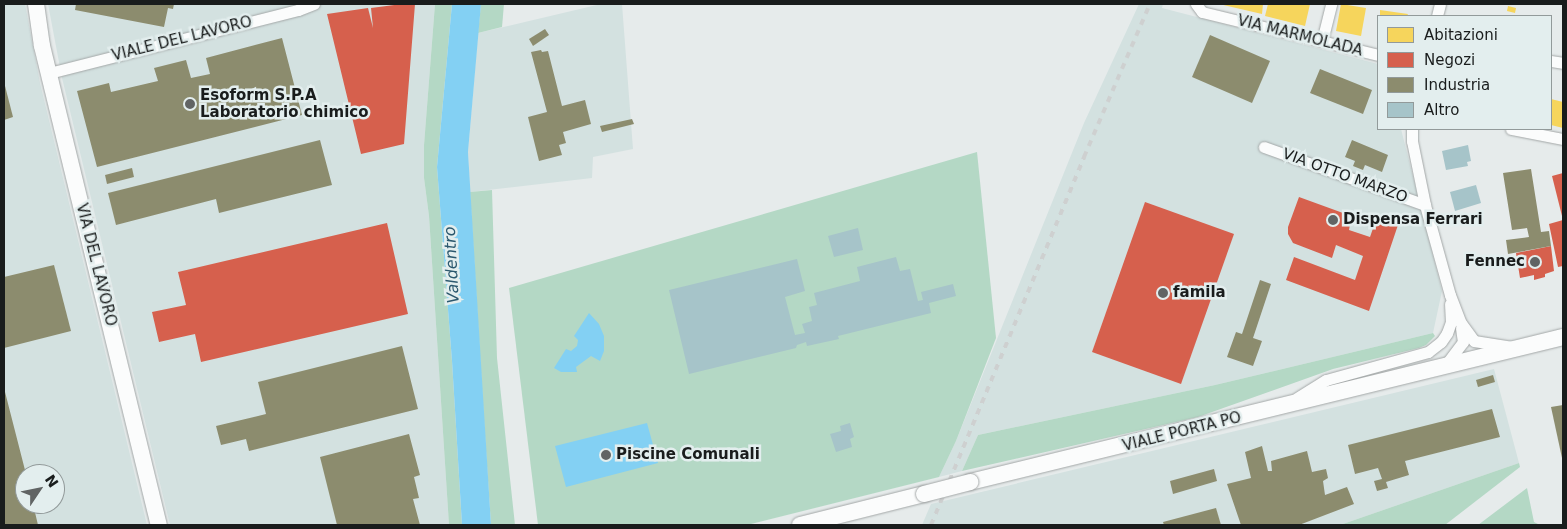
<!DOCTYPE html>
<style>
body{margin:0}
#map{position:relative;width:1567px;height:529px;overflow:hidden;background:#e6ebeb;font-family:"DejaVu Sans",sans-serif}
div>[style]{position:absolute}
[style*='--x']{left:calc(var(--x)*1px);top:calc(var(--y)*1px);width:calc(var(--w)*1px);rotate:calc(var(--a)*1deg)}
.built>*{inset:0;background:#d3e1e0}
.green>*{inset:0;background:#b4d8c5}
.water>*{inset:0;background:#83d0f3}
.homes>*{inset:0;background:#f6d55c}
.shops>*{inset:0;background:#d6604d}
.industry>*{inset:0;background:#8c8c6e}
.building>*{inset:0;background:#a6c4c9}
.roads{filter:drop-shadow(0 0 1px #a3a7a7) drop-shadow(0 0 1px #a3a7a7)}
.minor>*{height:11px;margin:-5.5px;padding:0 5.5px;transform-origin:5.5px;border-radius:5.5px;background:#fbfcfc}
.secondary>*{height:16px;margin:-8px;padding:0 8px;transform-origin:8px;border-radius:8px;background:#fbfcfc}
.rail>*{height:4px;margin-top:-2px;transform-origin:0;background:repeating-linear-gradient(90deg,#ced0d0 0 6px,transparent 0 12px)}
.bridges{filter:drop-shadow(0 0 1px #a3a7a7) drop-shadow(0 0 1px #a3a7a7)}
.secondary-bridge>*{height:16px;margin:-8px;padding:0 8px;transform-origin:8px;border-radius:8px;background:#fbfcfc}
.dots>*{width:14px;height:14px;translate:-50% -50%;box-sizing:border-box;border:2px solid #e3eeee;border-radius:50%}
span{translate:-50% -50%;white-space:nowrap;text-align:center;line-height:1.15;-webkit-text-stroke:5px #e3eeee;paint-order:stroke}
.street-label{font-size:15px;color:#191c1c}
.poi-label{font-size:15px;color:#191c1c;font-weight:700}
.left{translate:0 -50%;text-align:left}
.right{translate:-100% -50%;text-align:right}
.water-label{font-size:16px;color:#2b586e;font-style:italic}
.frame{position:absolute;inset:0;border:5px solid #191c1c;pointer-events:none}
.legend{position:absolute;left:1377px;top:15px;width:175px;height:115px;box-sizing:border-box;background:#e3eeee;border:1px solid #929a9a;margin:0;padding:6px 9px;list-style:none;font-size:15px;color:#191c1c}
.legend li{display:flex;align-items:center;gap:10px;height:25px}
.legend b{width:25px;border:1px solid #929a9a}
.north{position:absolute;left:15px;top:464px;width:50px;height:50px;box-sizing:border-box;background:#e3eeee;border:1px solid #929a9a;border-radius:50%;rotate:56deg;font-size:14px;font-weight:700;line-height:20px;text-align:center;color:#191c1c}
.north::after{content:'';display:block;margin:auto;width:18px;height:22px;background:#616464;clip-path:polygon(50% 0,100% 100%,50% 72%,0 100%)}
</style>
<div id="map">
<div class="built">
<i style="clip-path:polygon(evenodd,4px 4px,25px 4px,40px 83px,147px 525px,4px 525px,4px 4px,25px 474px,55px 474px,55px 504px,25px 504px,25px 474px)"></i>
<i style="clip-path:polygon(48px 4px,435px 4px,424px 145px,424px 178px,429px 216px,449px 525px,170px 525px,62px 78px)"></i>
<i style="clip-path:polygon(601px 4px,622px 4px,633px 149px,593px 157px,592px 178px,470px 192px,468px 152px,478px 33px)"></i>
<i style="clip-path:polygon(1139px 4px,1163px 4px,1162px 8px,1378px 64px,1378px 129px,1401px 129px,1442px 291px,1433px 333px,1215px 385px,978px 435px,962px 471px,939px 477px,956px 441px,1084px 123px)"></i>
<i style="clip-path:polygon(1494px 369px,1519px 463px,1340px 525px,922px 525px,931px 504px)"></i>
</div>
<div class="green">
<i style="clip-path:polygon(435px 4px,452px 4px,437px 167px,452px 361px,462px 525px,449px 525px,429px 216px,424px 178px,424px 145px)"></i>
<i style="clip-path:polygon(481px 4px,504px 4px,502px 27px,478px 33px)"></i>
<i style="clip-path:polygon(977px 152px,996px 338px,956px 441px,939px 477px,747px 525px,538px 525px,509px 288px)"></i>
<i style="clip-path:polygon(492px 190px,497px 358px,515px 525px,491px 525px,484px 421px,470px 192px)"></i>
<i style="clip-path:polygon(1433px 333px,1435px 336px,1426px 345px,1419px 348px,1333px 369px,1198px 417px,962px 471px,978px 435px,1215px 385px)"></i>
<i style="clip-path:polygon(1519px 463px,1520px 467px,1445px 525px,1340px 525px)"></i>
<i style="clip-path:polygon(1527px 488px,1534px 522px,1540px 525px,1478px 525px)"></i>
</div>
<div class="water">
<i style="clip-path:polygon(452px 4px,481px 4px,468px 152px,491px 525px,462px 525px,452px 361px,437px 167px)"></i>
<i style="clip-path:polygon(589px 313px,599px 324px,604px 336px,604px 351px,600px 361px,591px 356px,576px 367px,577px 372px,561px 372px,554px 368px,566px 349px,571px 351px,577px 346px,578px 340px,574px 336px)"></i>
<i style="clip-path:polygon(647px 423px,658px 463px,566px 487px,555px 446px)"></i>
</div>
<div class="homes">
<i style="clip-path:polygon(1219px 4px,1263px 4px,1262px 14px)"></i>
<i style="clip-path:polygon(1268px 4px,1310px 4px,1305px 26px,1265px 16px)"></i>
<i style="clip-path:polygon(1341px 4px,1366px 8px,1361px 36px,1336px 31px)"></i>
<i style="clip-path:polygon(1508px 6px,1516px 8px,1515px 13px,1507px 11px)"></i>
<i style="clip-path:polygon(1380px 10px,1408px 14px,1407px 16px,1380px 16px)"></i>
<i style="clip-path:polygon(1551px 99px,1563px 102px,1563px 128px,1551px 125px)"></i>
</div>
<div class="shops">
<i style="clip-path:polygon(402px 4px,415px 4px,404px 144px,361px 154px,327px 14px,368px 8px,373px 28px,371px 8px)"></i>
<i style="clip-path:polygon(1563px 173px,1563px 266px,1558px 267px,1549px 224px,1563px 220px,1552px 176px)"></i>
<i style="clip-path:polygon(1299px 197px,1343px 213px,1351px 219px,1349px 230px,1370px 237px,1378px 214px,1399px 222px,1369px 311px,1286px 280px,1294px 257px,1355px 280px,1363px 256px,1336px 245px,1332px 258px,1293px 243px,1288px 234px,1288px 227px)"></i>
<i style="clip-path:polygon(1145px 202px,1234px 234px,1181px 384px,1092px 352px)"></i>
<i style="clip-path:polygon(387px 223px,408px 314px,201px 362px,195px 334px,159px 342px,152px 312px,186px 305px,178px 272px)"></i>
<i style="clip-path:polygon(1551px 246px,1554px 271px,1545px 274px,1545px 277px,1534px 280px,1534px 275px,1520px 278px,1516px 253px)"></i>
</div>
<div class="industry">
<i style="clip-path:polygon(76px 4px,174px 4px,173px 9px,168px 8px,164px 27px,75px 10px)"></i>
<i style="clip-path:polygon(545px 29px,549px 35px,533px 46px,529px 39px)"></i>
<i style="clip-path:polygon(1210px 35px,1270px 61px,1252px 103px,1192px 77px)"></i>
<i style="clip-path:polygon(282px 38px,302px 115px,97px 167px,77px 91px,109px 83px,111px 92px,158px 81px,154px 68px,186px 60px,191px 78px,210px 74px,206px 58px)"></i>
<i style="clip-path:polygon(541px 50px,542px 52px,548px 51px,562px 106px,585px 100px,591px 124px,563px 132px,566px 143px,559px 145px,562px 155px,539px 161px,528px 117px,547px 112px,531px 52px)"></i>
<i style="clip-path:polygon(1320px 69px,1372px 90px,1363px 114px,1310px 93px)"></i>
<i style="clip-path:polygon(4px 82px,13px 117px,4px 120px)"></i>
<i style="clip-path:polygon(632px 119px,634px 124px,602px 132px,600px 126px)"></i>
<i style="clip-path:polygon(320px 140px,332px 185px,219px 213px,216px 199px,116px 225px,108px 193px)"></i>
<i style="clip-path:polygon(1352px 140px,1388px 155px,1382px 172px,1365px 165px,1363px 170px,1353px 166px,1355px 161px,1345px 157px)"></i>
<i style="clip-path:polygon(132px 168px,134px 177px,107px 184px,105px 175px)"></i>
<i style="clip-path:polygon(1531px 169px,1541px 232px,1549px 231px,1551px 246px,1508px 254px,1506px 240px,1529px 237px,1527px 228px,1512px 230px,1503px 173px)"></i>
<i style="clip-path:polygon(54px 265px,71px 331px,4px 348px,4px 277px)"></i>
<i style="clip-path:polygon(1260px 280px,1271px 284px,1253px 338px,1262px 341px,1253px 366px,1227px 357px,1236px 332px,1242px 334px)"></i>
<i style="clip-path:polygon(402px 346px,418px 409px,249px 451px,246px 439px,221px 445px,216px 426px,266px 414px,258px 382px)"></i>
<i style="clip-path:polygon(1493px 375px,1495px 382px,1478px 387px,1476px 380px)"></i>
<i style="clip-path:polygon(4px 388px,26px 474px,25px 504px,33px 504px,38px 525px,4px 525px)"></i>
<i style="clip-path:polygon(1563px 405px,1563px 458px,1562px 458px,1551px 407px)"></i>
<i style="clip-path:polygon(1492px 409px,1500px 437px,1405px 461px,1409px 475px,1386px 482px,1388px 488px,1377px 491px,1374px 481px,1382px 479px,1378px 468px,1355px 474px,1348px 445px)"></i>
<i style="clip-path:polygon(409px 434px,420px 475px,414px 477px,419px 498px,413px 499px,420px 525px,337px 525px,320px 457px)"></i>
<i style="clip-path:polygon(1262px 446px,1268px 471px,1272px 471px,1271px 461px,1307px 451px,1312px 472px,1326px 469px,1328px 478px,1323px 481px,1325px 495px,1347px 487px,1354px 504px,1299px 525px,1241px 525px,1227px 484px,1251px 478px,1245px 452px)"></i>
<i style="clip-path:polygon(1214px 469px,1217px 481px,1173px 494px,1170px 481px)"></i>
<i style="clip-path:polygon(1216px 508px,1221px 525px,1164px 525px,1163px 522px)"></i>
</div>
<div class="building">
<i style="clip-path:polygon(1468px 145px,1471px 161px,1467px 162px,1468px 166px,1446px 170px,1442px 151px)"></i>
<i style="clip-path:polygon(1476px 185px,1481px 203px,1455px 211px,1450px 192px)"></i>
<i style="clip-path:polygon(858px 228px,863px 250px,834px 257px,828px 236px)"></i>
<i style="clip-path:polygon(896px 257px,900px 271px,910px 269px,918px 301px,923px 300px,921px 292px,953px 284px,956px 296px,929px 303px,931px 313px,838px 336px,839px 339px,807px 346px,806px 342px,797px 345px,796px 348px,689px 374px,669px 290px,797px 259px,805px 291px,785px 297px,795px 335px,805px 333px,802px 324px,812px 321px,809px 307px,817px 305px,814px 293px,860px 281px,857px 267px)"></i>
<i style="clip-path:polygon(850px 423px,854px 437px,850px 439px,852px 447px,836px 452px,830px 434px,841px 431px,840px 426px)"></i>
</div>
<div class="roads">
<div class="minor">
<i style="--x:1196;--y:4;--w:10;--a:53"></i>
<i style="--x:1202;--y:12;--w:181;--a:13.7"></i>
<i style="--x:1437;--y:16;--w:12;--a:-76"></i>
<i style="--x:1322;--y:41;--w:38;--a:-76"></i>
<i style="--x:1551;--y:61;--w:12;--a:9"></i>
<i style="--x:49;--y:73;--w:257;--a:-14.2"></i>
<i style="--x:298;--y:10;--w:17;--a:-21"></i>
<i style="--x:1412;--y:129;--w:12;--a:90"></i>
<i style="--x:1412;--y:141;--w:65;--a:78.5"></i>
<i style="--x:1425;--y:205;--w:93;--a:74.5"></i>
<i style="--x:1450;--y:295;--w:30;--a:69"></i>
<i style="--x:1461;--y:323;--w:22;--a:54"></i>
<i style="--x:1474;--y:341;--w:37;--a:9"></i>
<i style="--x:1511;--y:129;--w:53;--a:10.9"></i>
<i style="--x:1264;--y:147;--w:171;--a:19.8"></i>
<i style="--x:1444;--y:367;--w:31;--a:-53"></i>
<i style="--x:1463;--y:342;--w:14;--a:-98"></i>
<i style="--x:1297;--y:398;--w:34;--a:-32"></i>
<i style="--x:1326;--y:380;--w:106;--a:-15.4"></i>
<i style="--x:1428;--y:352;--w:16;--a:-38"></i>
<i style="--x:1441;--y:342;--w:11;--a:-56"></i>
<i style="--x:1447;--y:333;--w:12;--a:-70"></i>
<i style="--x:1451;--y:322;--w:18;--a:-93"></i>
</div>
<div class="secondary">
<i style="--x:36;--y:4;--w:42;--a:81.9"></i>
<i style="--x:42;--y:46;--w:493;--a:76.3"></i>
<i style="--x:970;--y:482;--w:610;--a:-13.74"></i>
<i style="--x:800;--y:525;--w:128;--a:-14"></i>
</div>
</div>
<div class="rail">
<i style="--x:931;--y:525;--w:399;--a:-67.4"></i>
<i style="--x:1084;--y:157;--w:167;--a:-66.7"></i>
</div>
<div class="bridges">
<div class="secondary-bridge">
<i style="--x:924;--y:494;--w:48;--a:-14.6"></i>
</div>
</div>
<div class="dots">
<i style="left:190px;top:104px;background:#616464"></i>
<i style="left:1333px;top:220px;background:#616464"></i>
<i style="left:1535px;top:262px;background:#616464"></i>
<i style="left:1163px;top:293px;background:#616464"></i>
<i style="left:606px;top:455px;background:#616464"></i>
</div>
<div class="street-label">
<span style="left:1300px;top:36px;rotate:14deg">VIA MARMOLADA</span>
<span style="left:182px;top:39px;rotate:-14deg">VIALE DEL LAVORO</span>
<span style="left:1345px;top:176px;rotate:20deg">VIA OTTO MARZO</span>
<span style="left:96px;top:265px;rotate:76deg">VIA DEL LAVORO</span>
<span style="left:1182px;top:432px;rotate:-14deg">VIALE PORTA PO</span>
</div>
<div class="poi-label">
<span class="left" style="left:200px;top:104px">Esoform S.P.A<br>Laboratorio chimico</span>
<span class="left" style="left:1343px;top:220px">Dispensa Ferrari</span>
<span class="right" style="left:1525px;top:262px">Fennec</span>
<span class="left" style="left:1173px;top:293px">famila</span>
<span class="left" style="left:616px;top:455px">Piscine Comunali</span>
</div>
<div class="water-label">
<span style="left:452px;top:265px;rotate:-93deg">Valdentro</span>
</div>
<div class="frame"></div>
<ul class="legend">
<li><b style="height:14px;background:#f6d55c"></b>Abitazioni</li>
<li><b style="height:14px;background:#d6604d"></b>Negozi</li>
<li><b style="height:14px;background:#8c8c6e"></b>Industria</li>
<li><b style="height:14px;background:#a6c4c9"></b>Altro</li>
</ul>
<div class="north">N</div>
</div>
